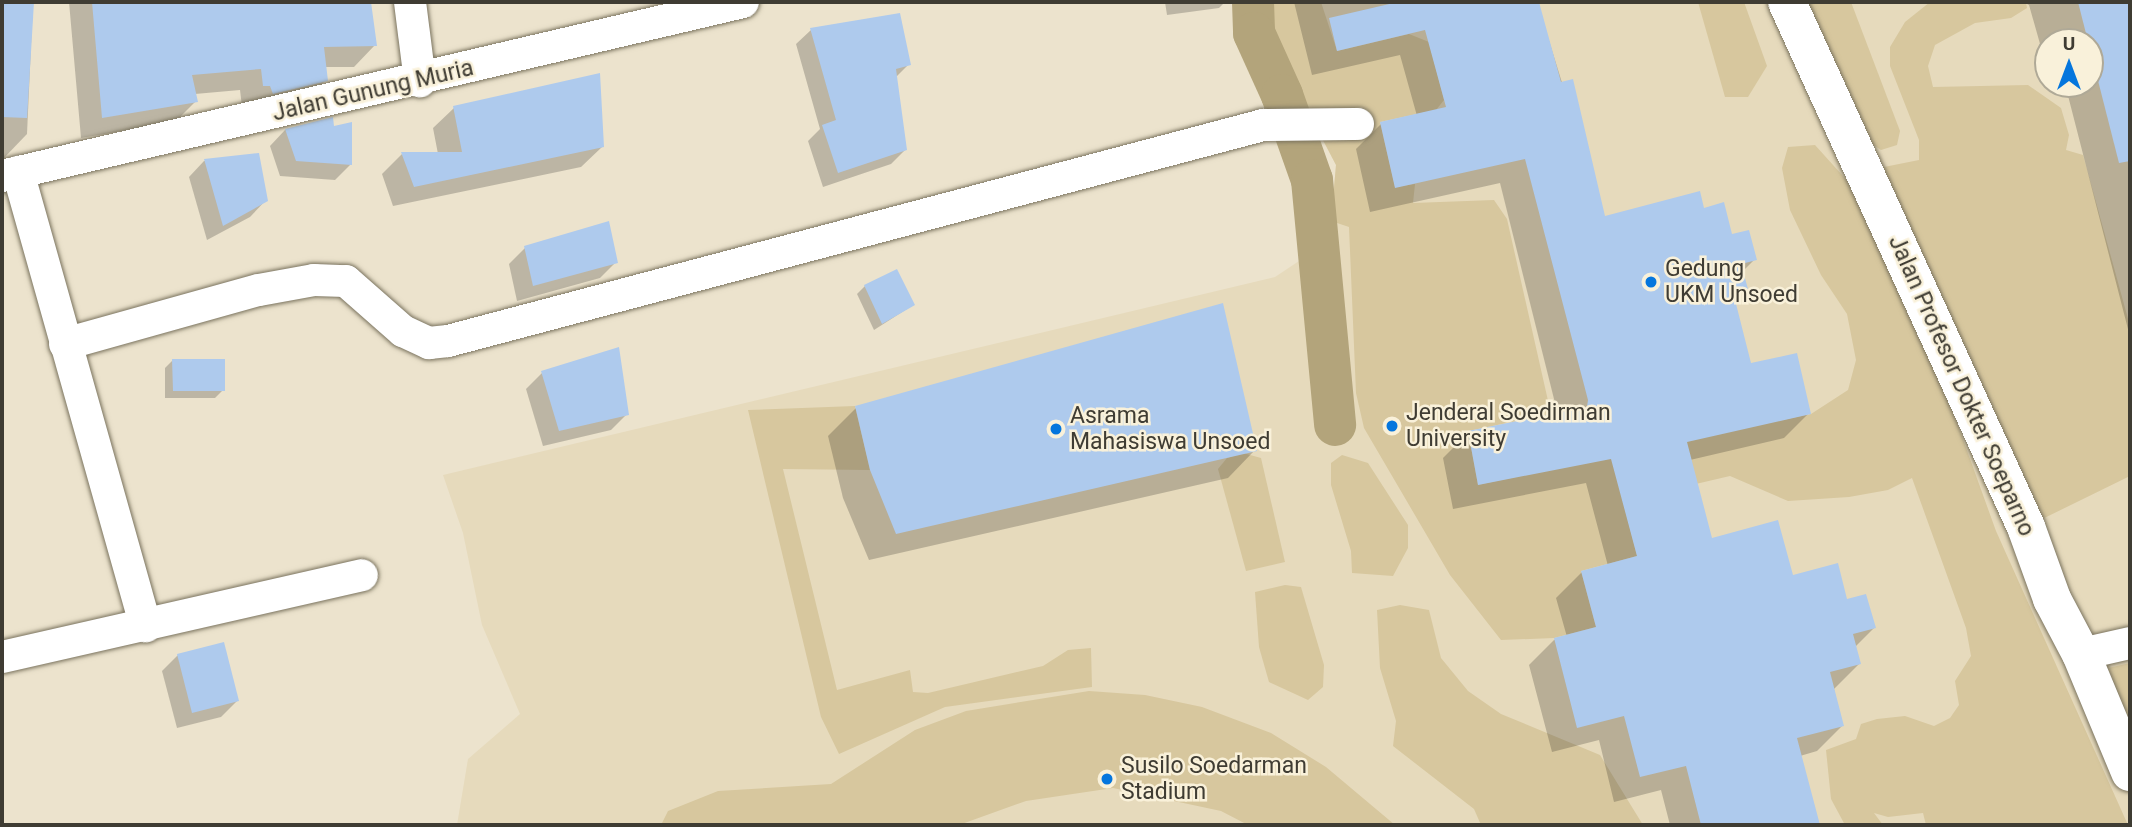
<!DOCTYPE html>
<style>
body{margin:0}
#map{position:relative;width:2132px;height:827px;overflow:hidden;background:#ece3cd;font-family:Roboto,sans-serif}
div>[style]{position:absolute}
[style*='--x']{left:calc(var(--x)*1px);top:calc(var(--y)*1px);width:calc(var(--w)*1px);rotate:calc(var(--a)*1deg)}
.built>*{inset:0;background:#e6dabc}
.green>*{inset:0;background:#d7c79e}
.shadow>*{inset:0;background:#0003}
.canal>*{height:42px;margin:-21px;padding:0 21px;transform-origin:21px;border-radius:21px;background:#b3a47b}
.building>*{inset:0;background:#aecaed}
.roads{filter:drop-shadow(0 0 2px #7a735e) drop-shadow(0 0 2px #7a735e)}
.street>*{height:32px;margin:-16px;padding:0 16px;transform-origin:16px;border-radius:16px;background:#fff}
.secondary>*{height:38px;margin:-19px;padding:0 19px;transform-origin:19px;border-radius:19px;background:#fff}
.dots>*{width:19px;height:19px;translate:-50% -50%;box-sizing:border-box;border:4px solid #f9f1da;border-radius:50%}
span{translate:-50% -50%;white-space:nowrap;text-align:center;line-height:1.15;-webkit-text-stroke:5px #f9f1da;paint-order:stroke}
.street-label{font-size:23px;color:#3f3c33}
.poi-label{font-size:23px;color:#3f3c33}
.left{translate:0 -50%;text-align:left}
.frame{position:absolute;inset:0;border:4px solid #3f3c33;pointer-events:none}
.north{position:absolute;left:2034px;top:28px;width:70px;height:70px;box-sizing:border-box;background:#f9f1da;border:2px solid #afa997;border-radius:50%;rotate:0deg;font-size:19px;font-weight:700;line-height:28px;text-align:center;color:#3f3c33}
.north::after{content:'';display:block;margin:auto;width:24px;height:32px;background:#0576dd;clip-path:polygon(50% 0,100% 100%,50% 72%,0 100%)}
</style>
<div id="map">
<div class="built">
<i style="clip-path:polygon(evenodd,1268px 2px,2130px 2px,2130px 825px,457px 825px,468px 759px,520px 714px,482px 625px,463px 533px,443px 475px,1275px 277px,1302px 259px,1331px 221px,1336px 165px,1281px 60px,1268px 2px,2048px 42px,2090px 42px,2090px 84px,2048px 84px,2048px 42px)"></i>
</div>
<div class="green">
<i style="clip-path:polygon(1268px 2px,1321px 2px,1337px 51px,1409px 34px,1429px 42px,1444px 100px,1436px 110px,1380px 122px,1395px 187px,1415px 184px,1413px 203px,1494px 200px,1507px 219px,1551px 414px,1468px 431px,1478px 485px,1811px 414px,1848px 390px,1856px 360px,1847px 314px,1821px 275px,1790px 210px,1782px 168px,1788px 147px,1815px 145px,1861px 196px,1952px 409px,1996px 531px,2128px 825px,1926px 825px,1923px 813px,1888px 817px,1874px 813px,1883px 825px,1845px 825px,1831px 799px,1826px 750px,1856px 739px,1861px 724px,1877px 719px,1905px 716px,1934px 726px,1950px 718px,1959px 705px,1955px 681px,1971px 656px,1966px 628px,1912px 478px,1888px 490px,1849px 497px,1788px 501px,1730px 476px,1623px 501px,1637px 556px,1581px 571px,1596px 627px,1554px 638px,1501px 640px,1450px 575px,1364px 428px,1356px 393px,1349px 227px,1331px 221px,1336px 165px,1281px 60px)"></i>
<i style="clip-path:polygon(1698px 2px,1744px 2px,1767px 66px,1748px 97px,1725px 97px)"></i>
<i style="clip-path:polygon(1800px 2px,1851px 2px,1900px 131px,1897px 145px,1881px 150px,1865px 139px)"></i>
<i style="clip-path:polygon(1930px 2px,2026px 2px,2027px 8px,2011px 18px,1975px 23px,1935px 45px,1928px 66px,1933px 87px,2028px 85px,2061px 108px,2069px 135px,2066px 150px,2083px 155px,2130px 326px,2130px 476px,2026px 527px,1864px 171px,1919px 160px,1919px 140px,1890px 66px,1890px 47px,1905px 22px)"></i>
<i style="clip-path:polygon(855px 406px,870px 470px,783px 469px,837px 690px,910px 670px,913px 692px,928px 693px,1043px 666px,1068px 650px,1091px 648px,1092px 687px,945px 707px,839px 754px,821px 717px,748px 410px)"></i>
<i style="clip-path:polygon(1243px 453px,1261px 458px,1285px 562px,1246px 571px,1218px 469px,1227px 458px)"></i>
<i style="clip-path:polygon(1342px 455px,1368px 463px,1408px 525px,1408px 548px,1393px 576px,1352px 573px,1351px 551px,1331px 485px,1331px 463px)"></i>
<i style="clip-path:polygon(1285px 585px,1301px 587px,1324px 665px,1323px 687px,1308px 700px,1269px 682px,1259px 647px,1255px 592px)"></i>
<i style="clip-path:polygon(1400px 605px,1429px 610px,1441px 658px,1468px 691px,1501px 714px,1600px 755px,1643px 825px,1481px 825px,1474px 809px,1393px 746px,1396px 721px,1380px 668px,1377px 610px)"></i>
<i style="clip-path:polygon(2130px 663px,2130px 727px,2108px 668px)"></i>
<i style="clip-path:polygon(1089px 691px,1145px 695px,1202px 707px,1271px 733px,1326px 767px,1395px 825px,1248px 825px,1221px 811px,1113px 788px,1026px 801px,959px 825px,661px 825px,668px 811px,718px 791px,831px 784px,915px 730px,966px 711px)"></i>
</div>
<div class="shadow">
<i style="clip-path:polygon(2px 2px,33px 2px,27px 134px,2px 160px)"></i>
<i style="clip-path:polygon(69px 2px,369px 2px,375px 45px,354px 67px,325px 67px,326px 80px,305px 101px,242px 107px,240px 90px,195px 94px,196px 101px,175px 122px,81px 138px)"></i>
<i style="clip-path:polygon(1165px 2px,1225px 2px,1219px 8px,1167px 15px)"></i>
<i style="clip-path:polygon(1294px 2px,1537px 2px,1604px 218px,1702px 210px,1755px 259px,1742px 272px,1746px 288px,1733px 301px,1750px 365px,1809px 413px,1784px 438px,1690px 460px,1711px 540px,1846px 601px,1874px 628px,1855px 647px,1859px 664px,1834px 689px,1842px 726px,1817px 751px,1800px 756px,1816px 825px,1670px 825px,1661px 790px,1614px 802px,1599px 740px,1552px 752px,1529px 665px,1554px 640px,1567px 637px,1556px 598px,1582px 572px,1608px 566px,1586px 483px,1453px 509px,1443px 458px,1468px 433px,1558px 415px,1500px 183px,1370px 212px,1356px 149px,1381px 124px,1417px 116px,1400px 55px,1312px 75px)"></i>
<i style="clip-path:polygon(2023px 2px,2130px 2px,2130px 337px,2065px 84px,2090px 84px,2090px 42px,2048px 42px,2048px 57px,2044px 58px,2029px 5px)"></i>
<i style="clip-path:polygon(811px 30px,909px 64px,895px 78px,906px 149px,891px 164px,823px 187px,808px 141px,820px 129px,796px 44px)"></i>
<i style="clip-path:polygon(454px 108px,602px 147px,581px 167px,393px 206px,382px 174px,402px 154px,438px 154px,433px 128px)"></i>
<i style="clip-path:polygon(332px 128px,351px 164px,335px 180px,280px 176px,270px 146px,285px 130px)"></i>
<i style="clip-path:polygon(257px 155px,266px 200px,250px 217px,207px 240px,189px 177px,204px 161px)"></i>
<i style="clip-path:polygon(525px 248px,616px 262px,600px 278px,517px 301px,509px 264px)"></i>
<i style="clip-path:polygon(865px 286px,913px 305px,874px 330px,857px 294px)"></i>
<i style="clip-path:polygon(173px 360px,223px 390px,215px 398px,165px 398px,165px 368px)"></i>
<i style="clip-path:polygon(542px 373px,627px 414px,611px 430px,543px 446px,526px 389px)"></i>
<i style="clip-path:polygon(856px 408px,1255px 450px,1228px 478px,869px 560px,843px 498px,828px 436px)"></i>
<i style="clip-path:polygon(178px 655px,237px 701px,221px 717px,177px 728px,162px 671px)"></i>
</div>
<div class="canal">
<i style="--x:1253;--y:2;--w:31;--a:88"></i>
<i style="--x:1254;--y:33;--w:68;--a:65.7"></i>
<i style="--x:1282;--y:95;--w:90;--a:70.6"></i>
<i style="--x:1312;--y:180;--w:246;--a:84.6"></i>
</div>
<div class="building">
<i style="clip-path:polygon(2px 2px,34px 2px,27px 118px,2px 117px)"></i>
<i style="clip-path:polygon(92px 2px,371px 2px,377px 46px,324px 47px,328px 81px,273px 94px,270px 86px,263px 86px,261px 69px,192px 75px,198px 102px,102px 118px)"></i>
<i style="clip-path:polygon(1398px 2px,1539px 2px,1561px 82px,1573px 79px,1605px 216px,1700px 191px,1704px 208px,1724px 202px,1732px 234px,1749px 230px,1757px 260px,1741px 264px,1748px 289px,1733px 292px,1751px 363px,1797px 353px,1811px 414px,1687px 442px,1712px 538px,1778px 520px,1793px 575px,1838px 563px,1847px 599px,1866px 594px,1876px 628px,1853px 634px,1861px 664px,1830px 672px,1844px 726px,1797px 738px,1820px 825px,1701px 825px,1686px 766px,1640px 777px,1624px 716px,1577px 728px,1554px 638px,1596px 627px,1581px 571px,1637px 556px,1611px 459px,1478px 485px,1468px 431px,1587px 407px,1588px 400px,1525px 159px,1395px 188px,1380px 122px,1446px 107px,1425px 30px,1337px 51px,1329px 18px)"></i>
<i style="clip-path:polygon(2078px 2px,2130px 2px,2130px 161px,2119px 163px)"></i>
<i style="clip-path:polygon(900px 13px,911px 65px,896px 69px,907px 150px,838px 173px,822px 125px,836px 120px,810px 28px)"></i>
<i style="clip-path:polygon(600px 73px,604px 147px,414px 187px,401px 152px,462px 152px,453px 106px)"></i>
<i style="clip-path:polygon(333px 117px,334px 126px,352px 122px,352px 165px,296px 161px,285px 129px)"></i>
<i style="clip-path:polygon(259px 153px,268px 201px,223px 226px,204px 159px)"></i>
<i style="clip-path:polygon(609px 221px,618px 263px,533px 286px,524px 246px)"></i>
<i style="clip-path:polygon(897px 269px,915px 305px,882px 324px,864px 285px)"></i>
<i style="clip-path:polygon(1223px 303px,1257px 451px,896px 534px,870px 470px,855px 406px)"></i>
<i style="clip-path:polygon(619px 347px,629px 415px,559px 431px,541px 371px)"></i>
<i style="clip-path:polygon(172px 359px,225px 359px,225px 391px,173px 391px)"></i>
<i style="clip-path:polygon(224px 642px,239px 701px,192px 713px,177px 654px)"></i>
</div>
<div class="roads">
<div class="street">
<i style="--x:410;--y:2;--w:80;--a:82.8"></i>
<i style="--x:18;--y:172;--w:472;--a:74.3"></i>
<i style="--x:2;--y:176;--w:761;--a:-13.21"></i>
<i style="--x:65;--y:344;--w:201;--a:-15.6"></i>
<i style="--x:259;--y:290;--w:56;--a:-10.3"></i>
<i style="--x:314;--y:280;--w:32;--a:2"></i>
<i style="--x:346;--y:281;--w:76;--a:41.3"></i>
<i style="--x:403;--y:331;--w:29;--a:25"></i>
<i style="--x:429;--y:343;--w:19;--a:-6"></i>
<i style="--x:448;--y:341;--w:843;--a:-14.84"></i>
<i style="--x:1263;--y:125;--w:95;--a:-0.6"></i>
<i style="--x:2081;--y:654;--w:50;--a:-12.7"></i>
<i style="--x:2;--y:657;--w:369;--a:-12.8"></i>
</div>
<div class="secondary">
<i style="--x:1787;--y:2;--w:577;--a:65.52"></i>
<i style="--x:2026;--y:527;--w:77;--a:70.1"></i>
<i style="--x:2052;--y:599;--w:62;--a:62.2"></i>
<i style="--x:2081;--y:654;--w:128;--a:67.4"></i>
</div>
</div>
<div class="dots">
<i style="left:1651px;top:282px;background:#0576dd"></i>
<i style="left:1392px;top:426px;background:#0576dd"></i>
<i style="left:1056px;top:429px;background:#0576dd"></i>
<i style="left:1107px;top:779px;background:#0576dd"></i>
</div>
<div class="street-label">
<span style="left:373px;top:91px;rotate:-13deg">Jalan Gunung Muria</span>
<span style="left:1961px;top:386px;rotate:66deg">Jalan Profesor Dokter Soeparno</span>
</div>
<div class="poi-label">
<span class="left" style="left:1665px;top:282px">Gedung<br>UKM Unsoed</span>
<span class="left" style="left:1406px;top:426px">Jenderal Soedirman<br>University</span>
<span class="left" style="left:1070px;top:429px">Asrama<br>Mahasiswa Unsoed</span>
<span class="left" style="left:1121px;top:779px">Susilo Soedarman<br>Stadium</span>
</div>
<div class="frame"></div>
<div class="north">U</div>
</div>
